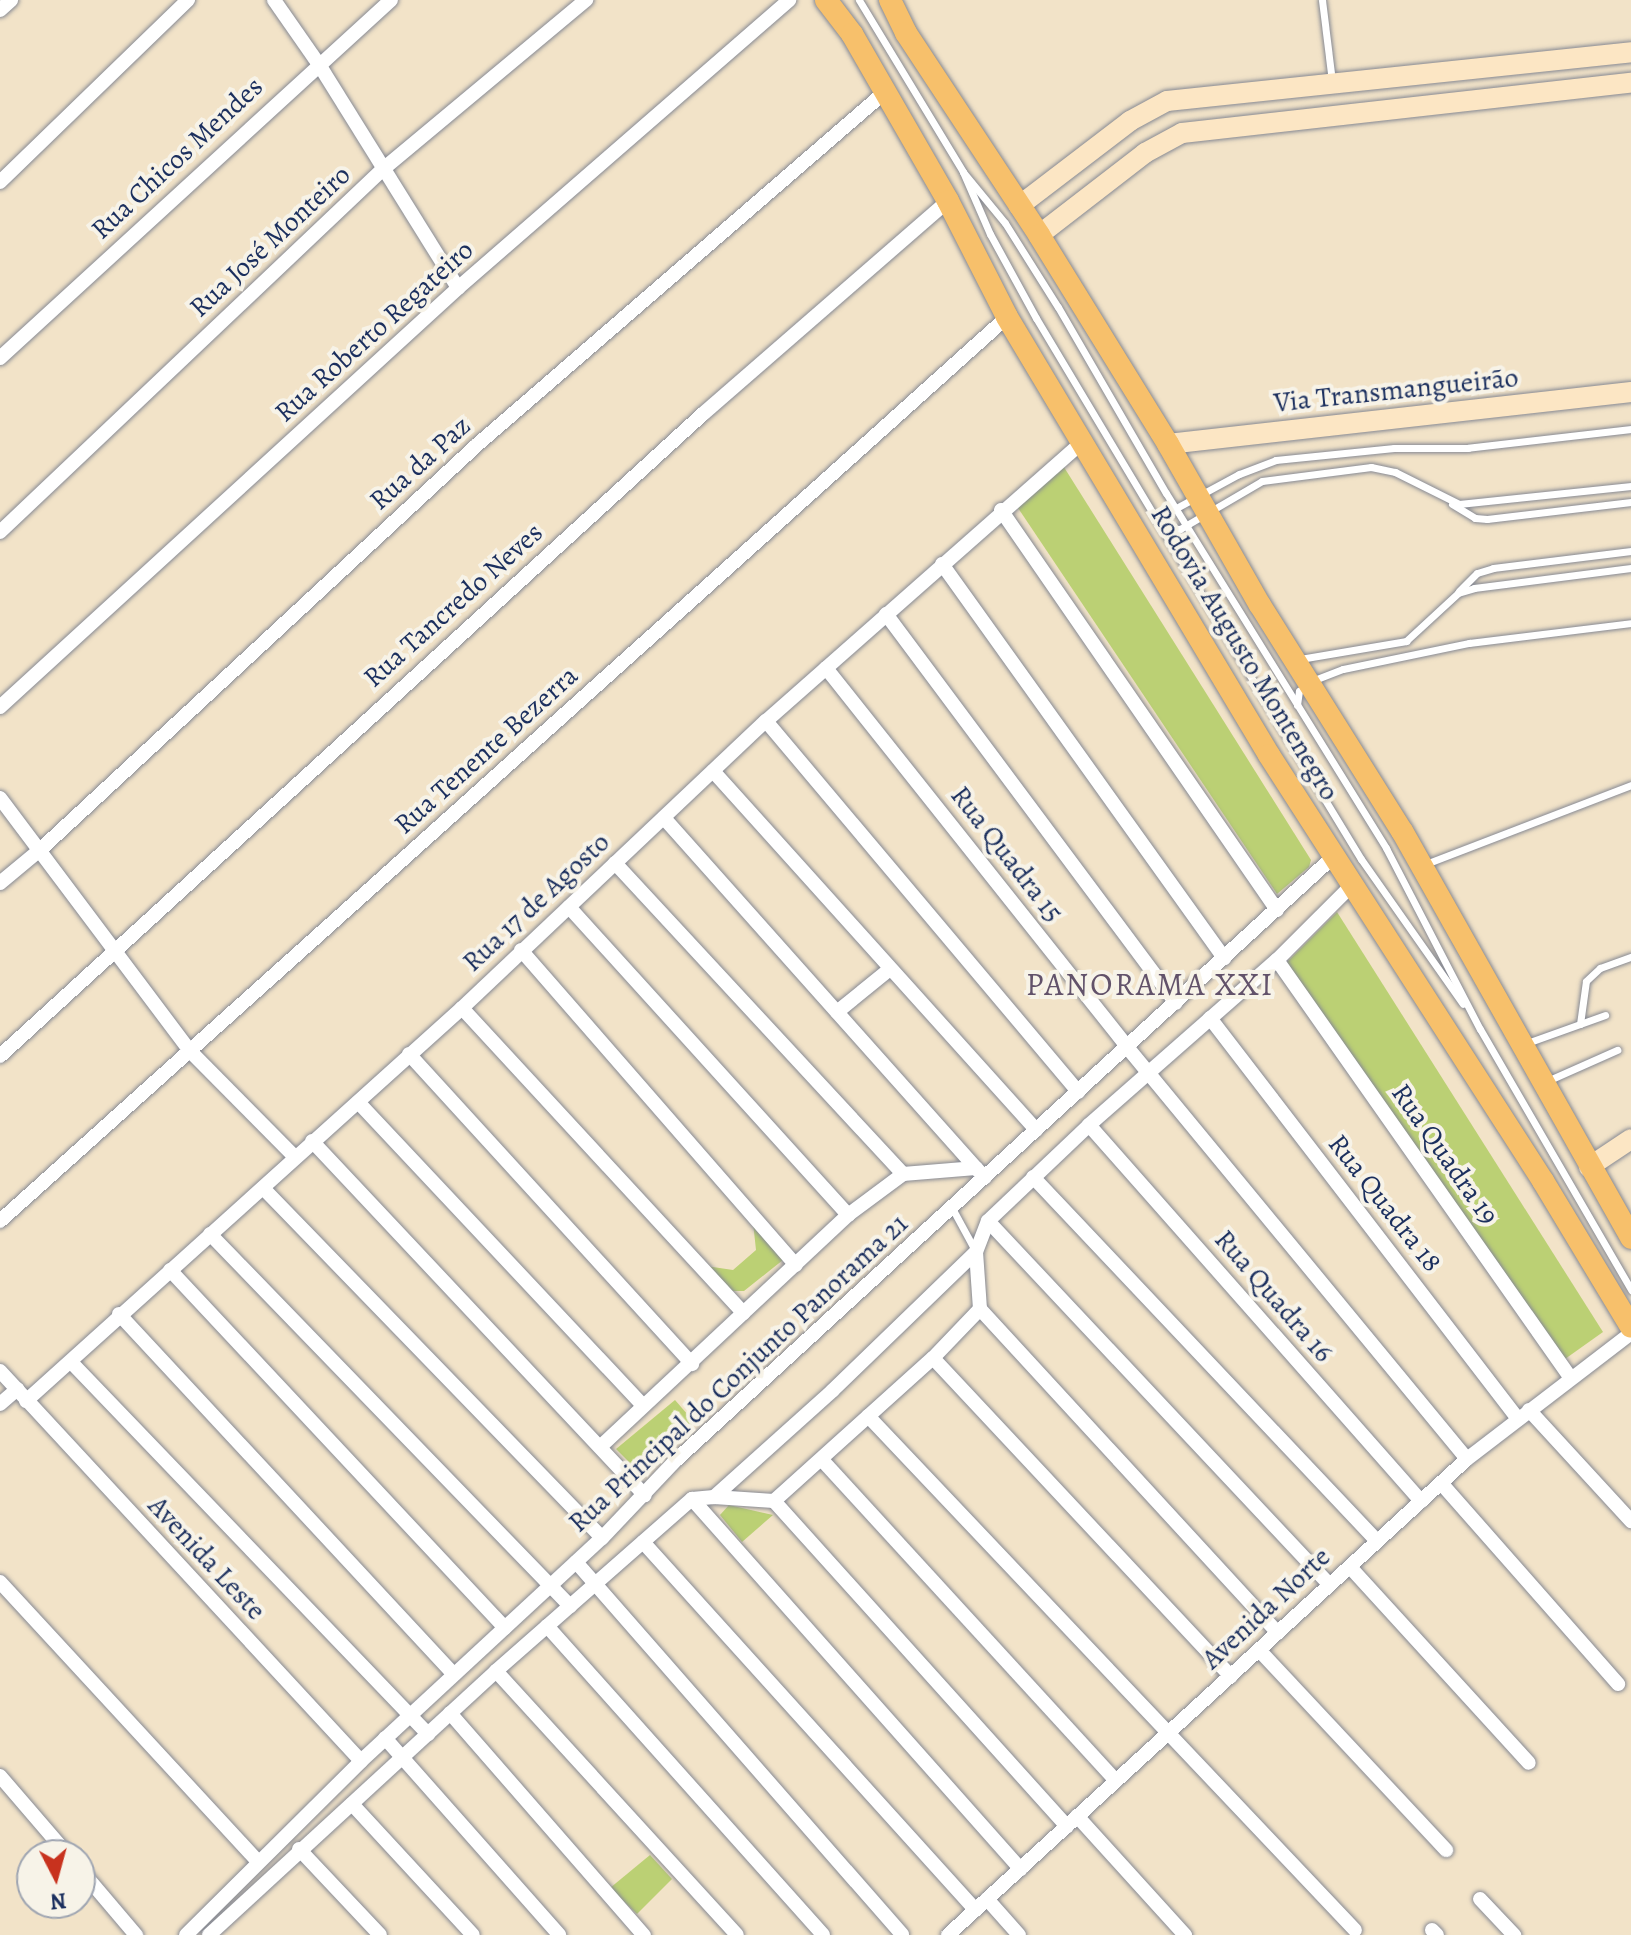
<!DOCTYPE html>
<meta charset="utf-8">
<style>
body{margin:0}
#map{position:relative;width:1631px;height:1935px;overflow:hidden;background:#f2e3c8;font-family:Alegreya,serif}
div>[style]{position:absolute}
[style*='--x']{left:calc(var(--x)*1px);top:calc(var(--y)*1px);width:calc(var(--w)*1px);rotate:calc(var(--a)*1deg)}
.green>*{inset:0;background:#bbd074}
.roads{filter:drop-shadow(0 0 2px #868993) drop-shadow(0 0 2px #868993)}
.lane>*{height:7px;margin:-3.5px;padding:0 3.5px;transform-origin:3.5px;border-radius:3.5px;background:#fff}
.street>*{height:14px;margin:-7px;padding:0 7px;transform-origin:7px;border-radius:7px;background:#fff}
.secondary>*{height:20px;margin:-10px;padding:0 10px;transform-origin:10px;border-radius:10px;background:#fce6c4}
.primary>*{height:22px;margin:-11px;padding:0 11px;transform-origin:11px;border-radius:11px;background:#f7c06b}
span{translate:-50% -50%;white-space:nowrap;text-align:center;line-height:1.15;-webkit-text-stroke:8px #f7f3e8;paint-order:stroke}
.street-label{font-size:28px;color:#1b2f5e}
.quarter-label{font-size:32px;color:#62526a;letter-spacing:2px}
.north{position:absolute;left:16px;top:1839px;width:80px;height:80px;box-sizing:border-box;background:#f7f3e8;border:2px solid #9fa5b1;border-radius:50%;rotate:174deg;font-size:22px;font-weight:700;line-height:32px;text-align:center;color:#1b2f5e}
.north::after{content:'';display:block;margin:auto;width:28px;height:36px;background:#c8321e;clip-path:polygon(50% 0,100% 100%,50% 72%,0 100%)}
</style>
<div id="map">
<div class="green">
<i style="clip-path:polygon(1062px 464px,1311px 860px,1309px 867px,1277px 894px,1016px 505px)"></i>
<i style="clip-path:polygon(1337px 912px,1603px 1332px,1565px 1359px,1285px 964px)"></i>
<i style="clip-path:polygon(752px 1213px,788px 1256px,744px 1291px,731px 1291px,706px 1266px,733px 1270px,756px 1250px)"></i>
<i style="clip-path:polygon(675px 1400px,695px 1423px,641px 1474px,616px 1449px)"></i>
<i style="clip-path:polygon(729px 1505px,773px 1515px,742px 1542px,720px 1515px)"></i>
<i style="clip-path:polygon(650px 1855px,672px 1879px,637px 1914px,610px 1888px)"></i>
</div>
<div class="roads">
<div class="lane">
<i style="--x:859;--y:0;--w:201;--a:58.8"></i>
<i style="--x:963;--y:172;--w:68;--a:66.5"></i>
<i style="--x:990;--y:234;--w:96;--a:61.3"></i>
<i style="--x:1036;--y:318;--w:458;--a:59.1"></i>
<i style="--x:1271;--y:711;--w:173;--a:58.7"></i>
<i style="--x:1361;--y:859;--w:177;--a:54.9"></i>
<i style="--x:1322;--y:0;--w:82;--a:83"></i>
<i style="--x:963;--y:172;--w:66;--a:50.5"></i>
<i style="--x:1005;--y:223;--w:99;--a:57.8"></i>
<i style="--x:1058;--y:307;--w:215;--a:59.9"></i>
<i style="--x:1166;--y:493;--w:418;--a:58.2"></i>
<i style="--x:1386;--y:848;--w:204;--a:62.6"></i>
<i style="--x:1480;--y:1029;--w:302;--a:59.9"></i>
<i style="--x:1631;--y:429;--w:164;--a:173.4"></i>
<i style="--x:1468;--y:448;--w:74;--a:180"></i>
<i style="--x:1394;--y:448;--w:119;--a:174.2"></i>
<i style="--x:1276;--y:460;--w:40;--a:159"></i>
<i style="--x:1239;--y:474;--w:80;--a:151.5"></i>
<i style="--x:1169;--y:512;--w:17;--a:114"></i>
<i style="--x:1162;--y:528;--w:18;--a:3"></i>
<i style="--x:1180;--y:529;--w:95;--a:-30.3"></i>
<i style="--x:1262;--y:481;--w:110;--a:-7.3"></i>
<i style="--x:1371;--y:467;--w:25;--a:12"></i>
<i style="--x:1395;--y:472;--w:72;--a:26.6"></i>
<i style="--x:1459;--y:504;--w:173;--a:-6"></i>
<i style="--x:1452;--y:504;--w:27;--a:31"></i>
<i style="--x:1475;--y:518;--w:12;--a:5"></i>
<i style="--x:1487;--y:519;--w:145;--a:-6.7"></i>
<i style="--x:1459;--y:591;--w:25;--a:-45"></i>
<i style="--x:1477;--y:573;--w:17;--a:-17"></i>
<i style="--x:1493;--y:568;--w:139;--a:-7"></i>
<i style="--x:1300;--y:659;--w:108;--a:-9.6"></i>
<i style="--x:1406;--y:641;--w:71;--a:-42.7"></i>
<i style="--x:1458;--y:593;--w:17;--a:-17"></i>
<i style="--x:1474;--y:588;--w:158;--a:-7.3"></i>
<i style="--x:1297;--y:705;--w:14;--a:-82"></i>
<i style="--x:1299;--y:691;--w:13;--a:-42"></i>
<i style="--x:1309;--y:682;--w:36;--a:-21"></i>
<i style="--x:1343;--y:669;--w:129;--a:-11.7"></i>
<i style="--x:1469;--y:643;--w:163;--a:-7"></i>
<i style="--x:1423;--y:865;--w:223;--a:-21"></i>
<i style="--x:1580;--y:1024;--w:43;--a:-82.1"></i>
<i style="--x:1586;--y:981;--w:19;--a:-43"></i>
<i style="--x:1600;--y:968;--w:33;--a:-20"></i>
<i style="--x:1527;--y:1043;--w:83;--a:-19.7"></i>
<i style="--x:1547;--y:1081;--w:77;--a:-23.9"></i>
<i style="--x:952;--y:1208;--w:50;--a:61.4"></i>
</div>
<div class="street">
<i style="--x:274;--y:0;--w:77;--a:55.1"></i>
<i style="--x:318;--y:63;--w:265;--a:58.1"></i>
<i style="--x:0;--y:10;--w:15;--a:-42"></i>
<i style="--x:0;--y:182;--w:262;--a:-44.1"></i>
<i style="--x:0;--y:358;--w:530;--a:-42.48"></i>
<i style="--x:1001;--y:510;--w:486;--a:55.4"></i>
<i style="--x:0;--y:532;--w:526;--a:-43.46"></i>
<i style="--x:382;--y:170;--w:266;--a:-39.8"></i>
<i style="--x:942;--y:564;--w:485;--a:54.4"></i>
<i style="--x:886;--y:614;--w:485;--a:53.3"></i>
<i style="--x:826;--y:668;--w:484;--a:51.5"></i>
<i style="--x:1127;--y:1047;--w:534;--a:50.47"></i>
<i style="--x:0;--y:707;--w:621;--a:-42.45"></i>
<i style="--x:458;--y:288;--w:439;--a:-41"></i>
<i style="--x:766;--y:721;--w:485;--a:49.9"></i>
<i style="--x:713;--y:771;--w:483;--a:48"></i>
<i style="--x:0;--y:798;--w:315;--a:53.1"></i>
<i style="--x:189;--y:1050;--w:149;--a:45.3"></i>
<i style="--x:664;--y:818;--w:469;--a:48.3"></i>
<i style="--x:615;--y:863;--w:424;--a:47.2"></i>
<i style="--x:0;--y:883;--w:53;--a:-39.7"></i>
<i style="--x:41;--y:849;--w:596;--a:-42.82"></i>
<i style="--x:478;--y:444;--w:538;--a:-40.86"></i>
<i style="--x:569;--y:907;--w:416;--a:47.8"></i>
<i style="--x:521;--y:950;--w:418;--a:48.9"></i>
<i style="--x:1277;--y:960;--w:510;--a:54.91"></i>
<i style="--x:462;--y:1008;--w:415;--a:47.3"></i>
<i style="--x:837;--y:1012;--w:68;--a:-39.1"></i>
<i style="--x:1210;--y:1018;--w:506;--a:52.47"></i>
<i style="--x:409;--y:1054;--w:420;--a:47.6"></i>
<i style="--x:0;--y:1056;--w:953;--a:-42.41"></i>
<i style="--x:704;--y:413;--w:323;--a:-41"></i>
<i style="--x:358;--y:1102;--w:416;--a:46.8"></i>
<i style="--x:1089;--y:1125;--w:502;--a:48.56"></i>
<i style="--x:312;--y:1141;--w:486;--a:46.8"></i>
<i style="--x:1033;--y:1177;--w:501;--a:46.62"></i>
<i style="--x:263;--y:1188;--w:487;--a:45.9"></i>
<i style="--x:0;--y:1221;--w:1353;--a:-41.91"></i>
<i style="--x:988;--y:1221;--w:499;--a:46.8"></i>
<i style="--x:210;--y:1234;--w:518;--a:45.94"></i>
<i style="--x:170;--y:1270;--w:490;--a:46.9"></i>
<i style="--x:980;--y:1309;--w:440;--a:47.4"></i>
<i style="--x:119;--y:1314;--w:492;--a:47.1"></i>
<i style="--x:933;--y:1358;--w:436;--a:46.9"></i>
<i style="--x:71;--y:1362;--w:516;--a:46.18"></i>
<i style="--x:0;--y:1371;--w:531;--a:47.21"></i>
<i style="--x:26;--y:1401;--w:587;--a:-42.03"></i>
<i style="--x:462;--y:1008;--w:418;--a:-43.4"></i>
<i style="--x:766;--y:721;--w:422;--a:-41.4"></i>
<i style="--x:0;--y:1404;--w:23;--a:-41"></i>
<i style="--x:1529;--y:1410;--w:151;--a:47.4"></i>
<i style="--x:868;--y:1416;--w:708;--a:46.55"></i>
<i style="--x:601;--y:1446;--w:338;--a:-43.1"></i>
<i style="--x:848;--y:1215;--w:69;--a:-36.7"></i>
<i style="--x:903;--y:1174;--w:73;--a:-4.7"></i>
<i style="--x:976;--y:1168;--w:13;--a:48"></i>
<i style="--x:822;--y:1460;--w:435;--a:47.5"></i>
<i style="--x:1441;--y:1483;--w:268;--a:48.6"></i>
<i style="--x:714;--y:1497;--w:60;--a:3.8"></i>
<i style="--x:774;--y:1501;--w:214;--a:-42"></i>
<i style="--x:933;--y:1358;--w:68;--a:-46.2"></i>
<i style="--x:980;--y:1309;--w:57;--a:-94"></i>
<i style="--x:692;--y:1499;--w:495;--a:48.4"></i>
<i style="--x:774;--y:1501;--w:438;--a:48"></i>
<i style="--x:643;--y:1542;--w:496;--a:47.9"></i>
<i style="--x:576;--y:1562;--w:495;--a:48.8"></i>
<i style="--x:1350;--y:1567;--w:265;--a:47.6"></i>
<i style="--x:0;--y:1582;--w:381;--a:47.3"></i>
<i style="--x:547;--y:1626;--w:414;--a:48.2"></i>
<i style="--x:1259;--y:1650;--w:274;--a:46.9"></i>
<i style="--x:496;--y:1671;--w:357;--a:47.6"></i>
<i style="--x:450;--y:1713;--w:295;--a:48.9"></i>
<i style="--x:385;--y:1738;--w:263;--a:48.5"></i>
<i style="--x:0;--y:1776;--w:104;--a:49.3"></i>
<i style="--x:352;--y:1804;--w:178;--a:47.3"></i>
<i style="--x:1077;--y:1816;--w:161;--a:47.8"></i>
<i style="--x:299;--y:1849;--w:118;--a:46.7"></i>
<i style="--x:80;--y:1869;--w:87;--a:49.7"></i>
<i style="--x:987;--y:1899;--w:48;--a:48.4"></i>
<i style="--x:1480;--y:1899;--w:50;--a:46.6"></i>
<i style="--x:1432;--y:1930;--w:7;--a:45"></i>
<i style="--x:186;--y:1935;--w:247;--a:-44.8"></i>
<i style="--x:361;--y:1761;--w:328;--a:-42.8"></i>
<i style="--x:602;--y:1538;--w:106;--a:-46.5"></i>
<i style="--x:675;--y:1461;--w:895;--a:-42.55"></i>
<i style="--x:209;--y:1935;--w:390;--a:-42.6"></i>
<i style="--x:496;--y:1671;--w:261;--a:-41.3"></i>
<i style="--x:692;--y:1499;--w:22;--a:-5"></i>
<i style="--x:714;--y:1497;--w:159;--a:-41.9"></i>
<i style="--x:832;--y:1391;--w:200;--a:-44"></i>
<i style="--x:976;--y:1252;--w:33;--a:-69"></i>
<i style="--x:988;--y:1221;--w:139;--a:-43.5"></i>
<i style="--x:1089;--y:1125;--w:250;--a:-41.3"></i>
<i style="--x:1277;--y:960;--w:106;--a:-45"></i>
<i style="--x:948;--y:1935;--w:704;--a:-42.53"></i>
<i style="--x:1467;--y:1459;--w:207;--a:-37.5"></i>
</div>
<div class="secondary">
<i style="--x:1019;--y:206;--w:140;--a:-37.4"></i>
<i style="--x:1130;--y:121;--w:42;--a:-28.4"></i>
<i style="--x:1167;--y:101;--w:467;--a:-6"></i>
<i style="--x:1039;--y:235;--w:134;--a:-37.7"></i>
<i style="--x:1145;--y:153;--w:42;--a:-28.4"></i>
<i style="--x:1182;--y:133;--w:452;--a:-6.4"></i>
<i style="--x:1168;--y:444;--w:466;--a:-6.4"></i>
<i style="--x:1589;--y:1167;--w:50;--a:-33.7"></i>
</div>
<div class="primary">
<i style="--x:826;--y:0;--w:43;--a:52.6"></i>
<i style="--x:852;--y:34;--w:193;--a:60.1"></i>
<i style="--x:948;--y:201;--w:130;--a:63"></i>
<i style="--x:1007;--y:317;--w:510;--a:59.11"></i>
<i style="--x:1269;--y:755;--w:507;--a:57.25"></i>
<i style="--x:1543;--y:1181;--w:170;--a:58.9"></i>
<i style="--x:890;--y:0;--w:37;--a:64"></i>
<i style="--x:906;--y:33;--w:242;--a:56.6"></i>
<i style="--x:1039;--y:235;--w:246;--a:58.3"></i>
<i style="--x:1168;--y:444;--w:185;--a:60.3"></i>
<i style="--x:1260;--y:605;--w:267;--a:57.9"></i>
<i style="--x:1402;--y:831;--w:467;--a:60.6"></i>
</div>
</div>
<div class="street-label">
<span style="left:177px;top:158px;rotate:-43deg">Rua Chicos Mendes</span>
<span style="left:270px;top:241px;rotate:-43deg">Rua José Monteiro</span>
<span style="left:374px;top:331px;rotate:-42deg">Rua Roberto Regateiro</span>
<span style="left:1396px;top:390px;rotate:-6deg">Via Transmangueirão</span>
<span style="left:420px;top:463px;rotate:-42deg">Rua da Paz</span>
<span style="left:453px;top:605px;rotate:-42deg">Rua Tancredo Neves</span>
<span style="left:1245px;top:653px;rotate:59deg">Rodovia Augusto Montenegro</span>
<span style="left:486px;top:750px;rotate:-42deg">Rua Tenente Bezerra</span>
<span style="left:1007px;top:854px;rotate:52deg">Rua Quadra 15</span>
<span style="left:536px;top:902px;rotate:-43deg">Rua 17 de Agosto</span>
<span style="left:1445px;top:1154px;rotate:55deg">Rua Quadra 19</span>
<span style="left:1385px;top:1203px;rotate:52deg">Rua Quadra 18</span>
<span style="left:1274px;top:1296px;rotate:49deg">Rua Quadra 16</span>
<span style="left:738px;top:1373px;rotate:-43deg">Rua Principal do Conjunto Panorama 21</span>
<span style="left:207px;top:1558px;rotate:47deg">Avenida Leste</span>
<span style="left:1266px;top:1608px;rotate:-43deg">Avenida Norte</span>
</div>
<div class="quarter-label">
<span style="left:1150px;top:984px">PANORAMA XXI</span>
</div>
<div class="north">N</div>
</div>
